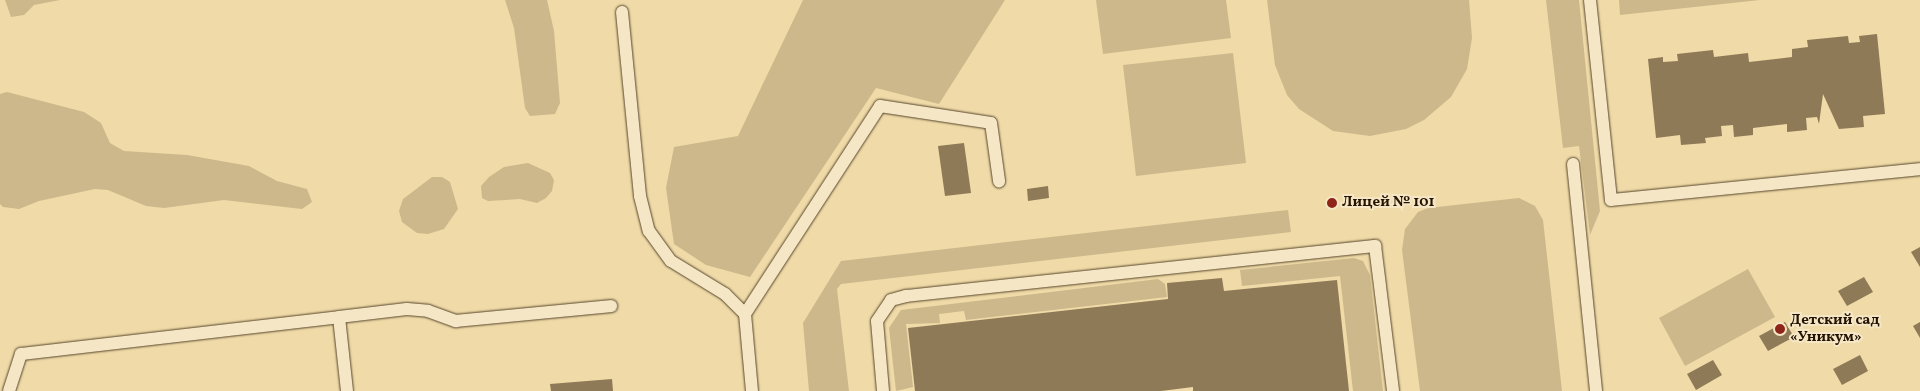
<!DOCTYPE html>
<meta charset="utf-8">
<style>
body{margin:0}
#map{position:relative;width:1920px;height:391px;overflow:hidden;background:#efdaa8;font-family:Vollkorn,serif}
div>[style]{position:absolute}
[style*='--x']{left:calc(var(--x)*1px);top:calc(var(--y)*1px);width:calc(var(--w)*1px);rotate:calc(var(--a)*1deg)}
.green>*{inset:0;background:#ccb88b}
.building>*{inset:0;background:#8e7a57}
.roads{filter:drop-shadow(0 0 1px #57452a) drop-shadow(0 0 1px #57452a)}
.service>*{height:12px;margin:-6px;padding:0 6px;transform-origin:6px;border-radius:6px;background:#f5e7c6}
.dots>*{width:14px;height:14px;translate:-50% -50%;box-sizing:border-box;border:2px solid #f5e7c6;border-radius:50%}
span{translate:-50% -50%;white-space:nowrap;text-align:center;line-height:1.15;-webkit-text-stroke:4px #f5e7c6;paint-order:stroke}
.poi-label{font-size:15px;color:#241300;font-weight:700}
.left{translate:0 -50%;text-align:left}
</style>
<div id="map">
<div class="green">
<i style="clip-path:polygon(5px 0,60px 0,34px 5px,24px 15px,11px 17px)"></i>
<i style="clip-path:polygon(505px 0,547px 0,554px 31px,560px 103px,555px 114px,530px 116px,525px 108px,514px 28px)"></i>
<i style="clip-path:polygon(803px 0,1005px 0,939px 104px,876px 88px,750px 277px,706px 265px,674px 244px,666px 188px,674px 147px,738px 136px)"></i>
<i style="clip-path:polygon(1096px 0,1226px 0,1231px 38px,1103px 54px)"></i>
<i style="clip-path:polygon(1267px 0,1469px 0,1472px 38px,1467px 69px,1451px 97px,1424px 120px,1406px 129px,1370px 136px,1333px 131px,1299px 109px,1287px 95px,1275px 65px)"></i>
<i style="clip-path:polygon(1546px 0,1579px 0,1600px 211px,1590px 235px,1579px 146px,1563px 148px)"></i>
<i style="clip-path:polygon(1619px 0,1760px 0,1620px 15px)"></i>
<i style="clip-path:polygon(1233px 53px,1246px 163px,1136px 176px,1123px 65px)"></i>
<i style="clip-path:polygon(7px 92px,84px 112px,101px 123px,110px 143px,124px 151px,187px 155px,249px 166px,277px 181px,307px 189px,312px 202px,302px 209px,224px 200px,164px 208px,146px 206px,108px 190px,95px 189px,39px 201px,19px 209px,3px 207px,0 204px,0 94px)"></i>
<i style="clip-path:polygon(528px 163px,550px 173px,554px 180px,552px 191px,546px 198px,537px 203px,520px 199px,488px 201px,482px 198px,481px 186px,489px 177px,504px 167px)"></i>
<i style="clip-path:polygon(432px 177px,442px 177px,450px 182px,458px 209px,444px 229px,428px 234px,417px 233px,402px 222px,399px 211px,403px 199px)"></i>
<i style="clip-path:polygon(1519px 198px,1535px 206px,1543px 220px,1562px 391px,1420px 391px,1402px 250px,1405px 229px,1418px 212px,1428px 208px)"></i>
<i style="clip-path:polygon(1288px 210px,1291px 232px,841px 284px,837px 289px,849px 391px,809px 391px,803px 323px,841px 261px)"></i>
<i style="clip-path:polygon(1354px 258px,1363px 261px,1370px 275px,1383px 391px,1353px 391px,1340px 276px,1242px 286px,1240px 270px)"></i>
<i style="clip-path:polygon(1748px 269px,1775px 317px,1685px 366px,1659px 318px)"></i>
<i style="clip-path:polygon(1158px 279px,1165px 284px,1167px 297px,966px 320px,964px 311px,939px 314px,940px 323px,906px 324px,913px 387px,896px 391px,889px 328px,901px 310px)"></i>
</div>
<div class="building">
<i style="clip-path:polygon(1877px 34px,1885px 114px,1863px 116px,1864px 127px,1839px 129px,1823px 94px,1819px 124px,1817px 117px,1806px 118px,1807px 130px,1787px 132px,1787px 124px,1753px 128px,1753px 135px,1734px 137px,1733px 125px,1721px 126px,1722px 136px,1705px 138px,1706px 143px,1681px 145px,1680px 135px,1656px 138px,1648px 59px,1663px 57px,1663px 62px,1678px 61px,1677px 54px,1713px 50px,1714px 57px,1748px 53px,1749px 62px,1792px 57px,1792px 49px,1808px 47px,1807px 40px,1848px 36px,1849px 43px,1860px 42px,1859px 36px)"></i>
<i style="clip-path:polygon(964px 143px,971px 193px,945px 196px,938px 146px)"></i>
<i style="clip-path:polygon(1048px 186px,1049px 198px,1028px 201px,1027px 189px)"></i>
<i style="clip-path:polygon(1920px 247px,1920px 267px,1911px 252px)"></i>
<i style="clip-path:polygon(1864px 277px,1873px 292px,1847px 306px,1838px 291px)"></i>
<i style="clip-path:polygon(1222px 278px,1224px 291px,1337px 280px,1349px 391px,1193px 391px,1193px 387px,1161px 391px,915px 391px,908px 328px,1168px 299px,1167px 283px)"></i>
<i style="clip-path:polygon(1785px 322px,1794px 337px,1768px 351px,1759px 336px)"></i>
<i style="clip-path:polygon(1920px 322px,1920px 338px,1913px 326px)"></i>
<i style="clip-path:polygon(1860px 355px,1868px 371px,1842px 385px,1833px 369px)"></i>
<i style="clip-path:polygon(1713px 360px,1722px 375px,1696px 390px,1687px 374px)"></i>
<i style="clip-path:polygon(612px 379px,613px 391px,551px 391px,550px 384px)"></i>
</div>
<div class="roads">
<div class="service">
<i style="--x:1590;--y:0;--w:201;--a:84"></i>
<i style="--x:1611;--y:200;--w:311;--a:-5.7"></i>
<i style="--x:622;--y:12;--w:185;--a:84.4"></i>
<i style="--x:640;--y:196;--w:36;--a:76"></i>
<i style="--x:649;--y:231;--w:37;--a:54"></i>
<i style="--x:671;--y:261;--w:63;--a:31.4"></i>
<i style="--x:725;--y:294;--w:28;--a:45"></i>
<i style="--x:1573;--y:164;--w:228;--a:84.2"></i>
<i style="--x:9;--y:391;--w:39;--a:-72"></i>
<i style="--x:21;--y:354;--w:320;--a:-6.6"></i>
<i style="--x:347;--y:391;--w:74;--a:-96.2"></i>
<i style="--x:339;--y:317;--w:68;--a:-6.7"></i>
<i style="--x:407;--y:309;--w:21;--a:5"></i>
<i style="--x:428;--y:311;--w:30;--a:20"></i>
<i style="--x:456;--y:321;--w:156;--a:-5.5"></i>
<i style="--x:752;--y:391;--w:77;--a:-95.2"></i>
<i style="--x:745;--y:314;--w:248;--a:-57"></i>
<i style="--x:880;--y:106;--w:112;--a:8.7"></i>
<i style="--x:991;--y:123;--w:59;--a:82.1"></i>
<i style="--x:883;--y:391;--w:70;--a:-94.9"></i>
<i style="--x:877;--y:321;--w:25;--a:-56"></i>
<i style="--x:891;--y:300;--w:16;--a:-15"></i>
<i style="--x:906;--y:296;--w:472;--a:-6.1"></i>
<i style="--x:1375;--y:246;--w:146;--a:82.9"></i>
</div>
</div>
<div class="dots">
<i style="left:1332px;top:203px;background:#8f2418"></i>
<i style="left:1780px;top:329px;background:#8f2418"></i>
</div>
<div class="poi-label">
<span class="left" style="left:1342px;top:203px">Лицей № 101</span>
<span class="left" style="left:1790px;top:329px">Детский сад<br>«Уникум»</span>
</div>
</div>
